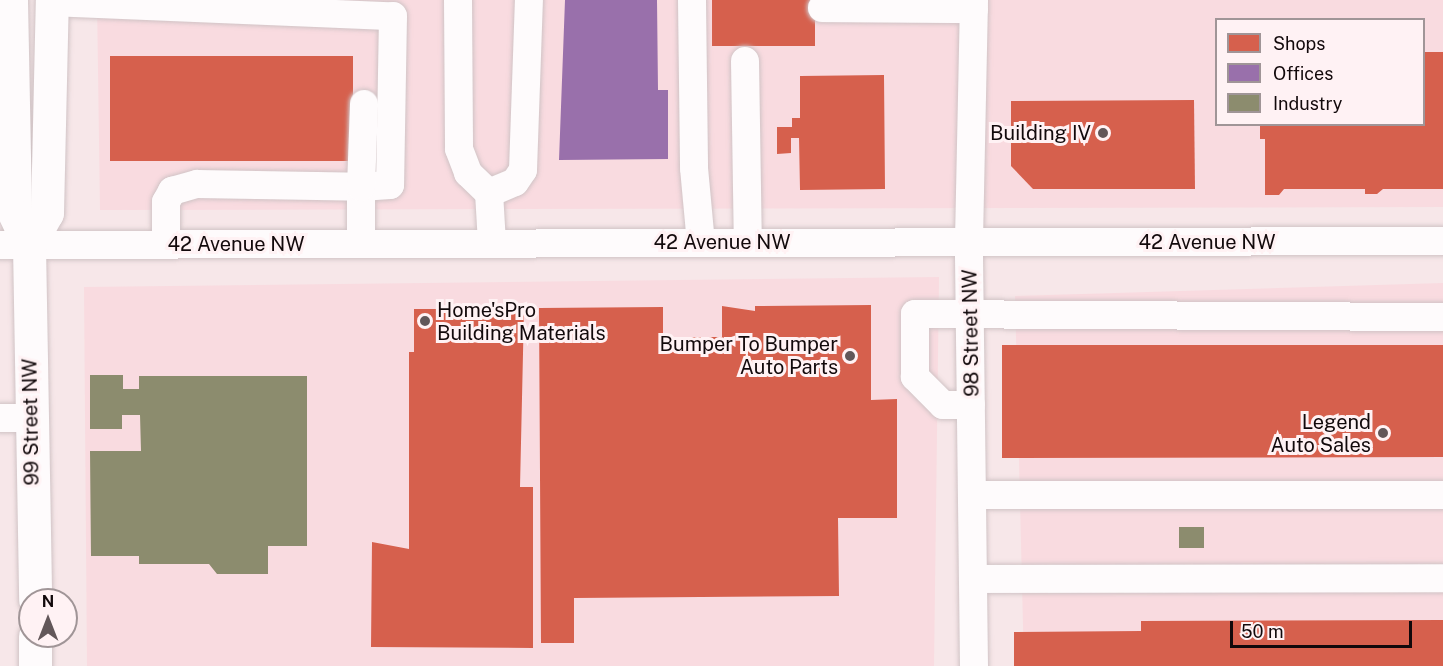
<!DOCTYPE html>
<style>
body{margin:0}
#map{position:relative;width:1443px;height:666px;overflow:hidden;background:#f7e7e9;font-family:"Public Sans",sans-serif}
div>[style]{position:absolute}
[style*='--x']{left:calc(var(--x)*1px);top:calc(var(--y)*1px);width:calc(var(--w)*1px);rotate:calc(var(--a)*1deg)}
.built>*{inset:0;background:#f9dbe0}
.shops>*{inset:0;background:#d6604d}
.offices>*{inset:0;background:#9970ab}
.industry>*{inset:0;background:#8c8c6e}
.roads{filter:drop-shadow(0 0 2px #d0c3c5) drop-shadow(0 0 2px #d0c3c5)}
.minor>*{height:28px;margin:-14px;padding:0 14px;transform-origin:14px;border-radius:14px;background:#fefbfc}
.major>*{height:33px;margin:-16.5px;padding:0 16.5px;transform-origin:16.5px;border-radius:16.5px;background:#fefbfc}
.dots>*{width:16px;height:16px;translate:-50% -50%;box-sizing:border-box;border:3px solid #fff2f4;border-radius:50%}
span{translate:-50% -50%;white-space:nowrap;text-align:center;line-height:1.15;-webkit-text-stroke:6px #fff2f4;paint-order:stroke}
.poi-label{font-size:20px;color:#12090b}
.right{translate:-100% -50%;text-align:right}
.left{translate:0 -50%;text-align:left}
.street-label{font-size:20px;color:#12090b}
.legend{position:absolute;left:1215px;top:18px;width:210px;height:108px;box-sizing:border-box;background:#fff2f4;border:2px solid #a09597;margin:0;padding:8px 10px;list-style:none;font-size:18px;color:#12090b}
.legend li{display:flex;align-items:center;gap:12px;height:30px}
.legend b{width:30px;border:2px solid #a09597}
.north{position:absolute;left:18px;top:588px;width:60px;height:60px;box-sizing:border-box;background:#fff2f4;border:2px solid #a09597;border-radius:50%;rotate:0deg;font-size:16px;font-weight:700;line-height:24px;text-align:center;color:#12090b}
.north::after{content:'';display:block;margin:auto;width:21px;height:27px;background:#625759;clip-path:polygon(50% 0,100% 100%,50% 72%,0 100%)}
.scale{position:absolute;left:1230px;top:621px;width:182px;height:27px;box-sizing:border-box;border:3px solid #12090b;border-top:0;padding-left:8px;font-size:18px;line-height:21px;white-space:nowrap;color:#12090b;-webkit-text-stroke:4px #fff2f4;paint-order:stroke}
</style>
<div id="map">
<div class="built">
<i style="clip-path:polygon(evenodd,97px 0,1443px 0,1443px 207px,100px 210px,97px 0,1216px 20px,1424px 20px,1424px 124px,1216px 124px,1216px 20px)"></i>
<i style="clip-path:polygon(939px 277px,934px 666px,87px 666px,84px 287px)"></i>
<i style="clip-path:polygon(1443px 283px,1443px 666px,1024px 666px,1015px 296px)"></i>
</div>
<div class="shops">
<i style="clip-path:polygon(712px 0,815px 0,815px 46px,712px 46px)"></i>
<i style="clip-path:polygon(1424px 52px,1443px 52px,1443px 189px,1383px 189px,1377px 194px,1365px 194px,1365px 189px,1284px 189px,1279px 195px,1265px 195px,1265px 139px,1260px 139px,1260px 124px,1424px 124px)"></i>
<i style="clip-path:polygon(110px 56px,353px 56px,353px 161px,110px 161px)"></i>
<i style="clip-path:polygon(884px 75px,885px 189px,800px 190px,799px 138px,791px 138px,791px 153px,777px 154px,777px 127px,792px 127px,792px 118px,800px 118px,800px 76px)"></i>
<i style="clip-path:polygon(1194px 100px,1195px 189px,1033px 189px,1011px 166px,1011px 101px)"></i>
<i style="clip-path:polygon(871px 305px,871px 400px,897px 399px,897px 518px,838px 518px,839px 596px,574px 598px,574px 643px,541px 643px,539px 308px,663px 307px,663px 337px,722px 337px,722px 306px,755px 311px,755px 306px)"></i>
<i style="clip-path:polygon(414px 309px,524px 309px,520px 487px,533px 487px,533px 648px,371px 647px,372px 542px,409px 549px,409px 352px,414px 352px)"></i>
<i style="clip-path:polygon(1002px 345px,1443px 345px,1443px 457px,1002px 458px)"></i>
<i style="clip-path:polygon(1443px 620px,1443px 666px,1014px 666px,1014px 632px,1141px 631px,1141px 621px)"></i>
</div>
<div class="offices">
<i style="clip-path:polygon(565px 0,657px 0,658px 90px,668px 90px,668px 159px,559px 160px)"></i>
</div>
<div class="industry">
<i style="clip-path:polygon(90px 375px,123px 375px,123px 389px,139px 389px,139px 376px,307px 376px,307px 546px,268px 546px,268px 574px,217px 574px,209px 564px,139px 564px,139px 556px,91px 556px,90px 451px,141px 451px,140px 415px,122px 415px,122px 429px,90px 429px)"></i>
<i style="clip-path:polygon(1179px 527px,1204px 527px,1204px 548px,1179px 548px)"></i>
</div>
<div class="roads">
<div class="minor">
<i style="--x:458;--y:0;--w:149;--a:89.6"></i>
<i style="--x:459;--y:149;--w:26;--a:69"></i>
<i style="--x:468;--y:173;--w:29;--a:44"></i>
<i style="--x:692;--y:0;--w:168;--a:89.3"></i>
<i style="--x:694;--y:168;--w:75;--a:84.7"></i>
<i style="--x:52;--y:2;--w:341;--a:2.4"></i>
<i style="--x:393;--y:16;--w:169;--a:91"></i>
<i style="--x:390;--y:185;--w:29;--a:176"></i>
<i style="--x:361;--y:187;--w:56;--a:90"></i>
<i style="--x:822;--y:8;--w:152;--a:0.4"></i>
<i style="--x:745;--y:61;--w:181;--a:89.1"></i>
<i style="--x:492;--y:243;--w:50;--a:-93.4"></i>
<i style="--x:489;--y:193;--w:28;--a:-23"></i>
<i style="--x:515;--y:182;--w:14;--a:-56"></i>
<i style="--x:523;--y:170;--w:170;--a:-88"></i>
<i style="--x:166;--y:244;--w:42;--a:-90"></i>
<i style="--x:166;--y:202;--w:13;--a:-61"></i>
<i style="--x:172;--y:191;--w:26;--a:-16"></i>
<i style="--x:197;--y:184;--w:164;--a:1"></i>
<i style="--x:361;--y:187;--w:83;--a:-87.9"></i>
<i style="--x:0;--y:245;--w:1443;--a:-0.16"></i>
<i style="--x:971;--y:405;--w:28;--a:180"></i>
<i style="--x:943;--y:405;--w:40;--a:-135"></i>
<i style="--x:915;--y:377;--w:63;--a:-90"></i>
<i style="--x:915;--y:314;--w:528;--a:0.33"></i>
<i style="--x:0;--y:418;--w:31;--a:0"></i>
<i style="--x:972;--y:495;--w:471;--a:0"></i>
<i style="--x:973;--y:579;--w:470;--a:-0.1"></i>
<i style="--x:974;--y:666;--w:426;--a:-90.7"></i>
<i style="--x:969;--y:240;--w:240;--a:-88.8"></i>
</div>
<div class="major">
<i style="--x:11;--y:0;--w:215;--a:88.9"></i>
<i style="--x:15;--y:215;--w:33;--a:65"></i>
<i style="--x:29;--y:245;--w:355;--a:89"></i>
<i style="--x:29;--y:245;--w:37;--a:-61"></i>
<i style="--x:47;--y:213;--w:213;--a:-88.7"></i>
<i style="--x:35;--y:666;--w:30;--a:-90"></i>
</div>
</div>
<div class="dots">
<i style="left:1103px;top:133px;background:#625759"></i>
<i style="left:425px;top:321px;background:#625759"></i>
<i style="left:850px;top:356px;background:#625759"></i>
<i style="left:1383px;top:433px;background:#625759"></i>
</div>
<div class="poi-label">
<span class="right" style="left:1091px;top:133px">Building IV</span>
<span class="left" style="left:437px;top:322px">Home'sPro<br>Building Materials</span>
<span class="right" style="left:838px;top:356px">Bumper To Bumper<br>Auto Parts</span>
<span class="right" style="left:1371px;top:434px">Legend<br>Auto Sales</span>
</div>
<div class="street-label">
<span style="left:722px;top:242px">42 Avenue NW</span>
<span style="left:1207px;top:242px">42 Avenue NW</span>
<span style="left:236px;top:244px">42 Avenue NW</span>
<span style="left:971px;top:333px;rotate:-91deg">98 Street NW</span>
<span style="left:31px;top:422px;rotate:-91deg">99 Street NW</span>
</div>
<ul class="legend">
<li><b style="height:16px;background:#d6604d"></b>Shops</li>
<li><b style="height:16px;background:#9970ab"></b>Offices</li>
<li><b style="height:16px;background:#8c8c6e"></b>Industry</li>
</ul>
<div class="north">N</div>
<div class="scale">50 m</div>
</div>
